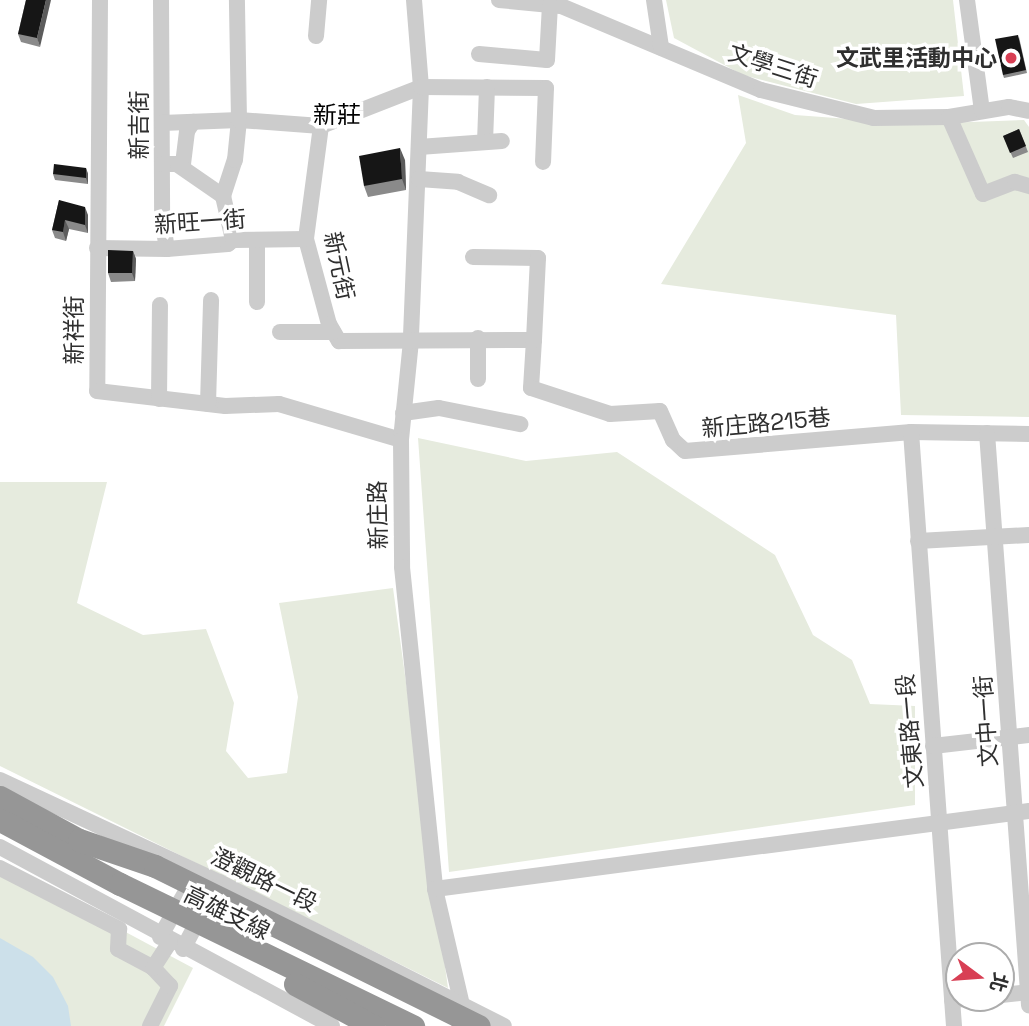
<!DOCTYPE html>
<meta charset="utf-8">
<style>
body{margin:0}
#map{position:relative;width:1029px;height:1026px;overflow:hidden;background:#fff;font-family:"Space Grotesk","Noto Sans TC",sans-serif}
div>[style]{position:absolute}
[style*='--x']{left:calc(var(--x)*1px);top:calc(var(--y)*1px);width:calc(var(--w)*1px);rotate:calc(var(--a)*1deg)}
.green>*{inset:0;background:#e6ebde}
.water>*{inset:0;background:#cce0ea}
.minor>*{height:16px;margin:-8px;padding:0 8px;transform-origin:8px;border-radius:8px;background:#ccc}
.highway>*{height:23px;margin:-11.5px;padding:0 11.5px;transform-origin:11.5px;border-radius:11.5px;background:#969696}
.highway-bridge>*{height:23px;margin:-11.5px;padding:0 11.5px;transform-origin:11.5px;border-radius:11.5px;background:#969696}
.wall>*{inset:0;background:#8a8a8a}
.shaded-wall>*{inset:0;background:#5c5c5c}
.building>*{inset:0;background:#161616}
.dots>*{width:19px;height:19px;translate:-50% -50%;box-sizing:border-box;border:4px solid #fff;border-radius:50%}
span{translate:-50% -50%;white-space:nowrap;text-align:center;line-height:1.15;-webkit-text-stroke:7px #fff;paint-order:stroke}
.poi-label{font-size:23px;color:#2f2f2f;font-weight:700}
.right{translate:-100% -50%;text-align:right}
.street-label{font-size:23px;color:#2f2f2f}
.neighbourhood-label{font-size:24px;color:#000}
.north{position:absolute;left:945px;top:942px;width:70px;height:70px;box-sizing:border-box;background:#fff;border:2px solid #acacac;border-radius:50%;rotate:106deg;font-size:19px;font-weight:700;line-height:28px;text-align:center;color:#2f2f2f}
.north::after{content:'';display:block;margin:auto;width:24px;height:32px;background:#d83f54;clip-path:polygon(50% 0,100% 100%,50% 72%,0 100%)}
</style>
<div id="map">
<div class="green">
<i style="clip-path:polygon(666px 0,953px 0,964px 96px,856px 104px,743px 75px,674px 38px)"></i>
<i style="clip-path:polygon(738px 95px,795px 115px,917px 124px,1024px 120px,1029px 127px,1029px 417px,901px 415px,896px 315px,661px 284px,746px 143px)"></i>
<i style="clip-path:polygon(418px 438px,526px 461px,617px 452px,775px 555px,813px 635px,852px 660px,870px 704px,915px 706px,915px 805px,449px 872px)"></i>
<i style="clip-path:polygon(0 482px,107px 482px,77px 603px,143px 635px,206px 629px,234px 703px,226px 751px,248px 778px,287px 773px,298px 697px,279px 603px,393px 588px,448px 988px,0 766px)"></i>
<i style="clip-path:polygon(0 865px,193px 968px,164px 1026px,0 1026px)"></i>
</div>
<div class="water">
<i style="clip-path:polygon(0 938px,33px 957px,53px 977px,68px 1006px,71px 1026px,0 1026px)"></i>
</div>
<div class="minor">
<i style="--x:100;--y:0;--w:391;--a:90.4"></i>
<i style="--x:97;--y:391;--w:129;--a:6.7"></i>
<i style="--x:225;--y:406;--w:54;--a:-2.1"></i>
<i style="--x:279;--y:404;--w:127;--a:16.4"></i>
<i style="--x:161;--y:0;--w:218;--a:89.7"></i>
<i style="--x:162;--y:218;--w:31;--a:81"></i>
<i style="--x:414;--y:0;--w:87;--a:85.4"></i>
<i style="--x:421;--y:87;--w:254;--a:92.3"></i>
<i style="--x:411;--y:341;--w:100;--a:95.8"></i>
<i style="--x:401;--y:440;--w:127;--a:89.5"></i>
<i style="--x:402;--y:567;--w:324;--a:84.1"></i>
<i style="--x:435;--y:889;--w:119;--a:76.9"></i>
<i style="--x:462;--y:1005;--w:19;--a:99"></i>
<i style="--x:499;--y:0;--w:62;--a:5.5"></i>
<i style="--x:561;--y:6;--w:217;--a:22.8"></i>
<i style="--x:761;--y:90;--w:116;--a:13.9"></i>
<i style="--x:874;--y:118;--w:75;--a:-0.8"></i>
<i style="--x:949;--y:117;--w:61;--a:-9.5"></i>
<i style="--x:1009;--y:107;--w:20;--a:11"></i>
<i style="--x:654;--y:0;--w:48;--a:81.5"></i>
<i style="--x:967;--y:0;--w:112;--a:82.3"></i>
<i style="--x:316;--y:36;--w:36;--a:-85"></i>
<i style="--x:479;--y:54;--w:68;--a:5"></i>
<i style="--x:547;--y:60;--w:55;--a:-86.9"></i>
<i style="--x:949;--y:117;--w:84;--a:66.2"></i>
<i style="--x:983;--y:194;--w:34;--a:-21"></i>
<i style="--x:1015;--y:182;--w:15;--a:16"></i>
<i style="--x:162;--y:123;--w:77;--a:-2.2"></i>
<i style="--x:239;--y:120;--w:82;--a:4.2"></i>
<i style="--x:321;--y:126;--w:107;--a:-21.3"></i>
<i style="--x:421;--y:87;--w:125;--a:0.5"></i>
<i style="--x:546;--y:88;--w:74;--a:92.3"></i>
<i style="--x:321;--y:126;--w:114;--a:97.6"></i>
<i style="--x:306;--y:239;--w:88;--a:74.9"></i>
<i style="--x:329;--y:324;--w:20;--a:60"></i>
<i style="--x:339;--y:341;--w:195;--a:-0.3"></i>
<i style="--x:534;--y:340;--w:48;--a:93.6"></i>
<i style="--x:531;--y:388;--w:83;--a:18.2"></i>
<i style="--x:610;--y:414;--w:50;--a:-3.4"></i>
<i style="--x:660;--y:411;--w:32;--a:66"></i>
<i style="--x:673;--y:440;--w:16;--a:43"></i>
<i style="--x:685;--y:451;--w:227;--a:-4.8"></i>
<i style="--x:911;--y:432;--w:118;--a:1"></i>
<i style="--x:485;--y:142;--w:55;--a:-87.9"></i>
<i style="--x:419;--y:147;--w:83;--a:-4.1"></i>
<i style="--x:162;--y:164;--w:21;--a:0"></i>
<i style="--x:183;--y:164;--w:33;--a:-83"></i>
<i style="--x:187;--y:131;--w:11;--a:-56"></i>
<i style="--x:178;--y:165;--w:55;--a:34.6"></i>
<i style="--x:419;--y:179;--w:39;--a:4"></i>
<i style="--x:458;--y:182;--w:34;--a:23"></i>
<i style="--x:233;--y:240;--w:45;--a:-102.8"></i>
<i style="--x:223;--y:196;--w:38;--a:-72"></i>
<i style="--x:235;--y:160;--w:40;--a:-84.3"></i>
<i style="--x:239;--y:120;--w:120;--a:-91"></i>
<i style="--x:257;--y:241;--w:61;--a:90"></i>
<i style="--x:97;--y:248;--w:70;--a:0.8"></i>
<i style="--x:167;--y:249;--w:61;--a:-4.7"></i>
<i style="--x:228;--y:244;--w:6;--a:-39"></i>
<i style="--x:233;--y:240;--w:73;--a:-0.8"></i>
<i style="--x:473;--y:257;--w:65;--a:0.9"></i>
<i style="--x:538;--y:258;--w:82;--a:92.8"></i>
<i style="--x:280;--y:332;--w:53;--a:0"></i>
<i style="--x:478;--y:379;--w:41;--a:-90"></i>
<i style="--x:159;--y:399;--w:94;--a:-89.4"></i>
<i style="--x:208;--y:404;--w:104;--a:-88.3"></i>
<i style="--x:403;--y:413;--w:36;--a:-8"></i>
<i style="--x:439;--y:408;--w:83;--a:11.2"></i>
<i style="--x:911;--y:432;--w:596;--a:85.86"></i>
<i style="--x:987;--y:433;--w:574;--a:85.8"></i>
<i style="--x:918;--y:541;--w:111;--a:-3.1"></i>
<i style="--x:933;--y:746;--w:97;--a:-6.5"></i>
<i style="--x:0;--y:780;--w:242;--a:25"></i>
<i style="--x:219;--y:882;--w:319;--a:26.8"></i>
<i style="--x:0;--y:847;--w:377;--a:28.3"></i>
<i style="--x:0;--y:868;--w:134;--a:27.1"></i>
<i style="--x:119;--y:929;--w:20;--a:93"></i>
<i style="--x:118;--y:949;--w:40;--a:28"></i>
<i style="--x:435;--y:889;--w:599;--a:-7.48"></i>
<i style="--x:160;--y:937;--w:73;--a:-60.3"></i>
<i style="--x:183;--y:949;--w:70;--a:-62"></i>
<i style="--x:1001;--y:995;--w:28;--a:-6"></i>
<i style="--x:952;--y:1000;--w:21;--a:-5"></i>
<i style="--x:150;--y:1026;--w:45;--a:-63.4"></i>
<i style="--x:170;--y:986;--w:25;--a:-133"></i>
<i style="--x:153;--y:968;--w:31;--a:-57"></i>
</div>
<div class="highway">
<i style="--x:0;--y:797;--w:90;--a:28.6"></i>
<i style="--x:0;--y:820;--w:136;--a:28.1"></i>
</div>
<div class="highway-bridge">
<i style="--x:79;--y:840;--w:80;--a:18.9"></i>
<i style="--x:155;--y:866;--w:361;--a:26.3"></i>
<i style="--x:120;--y:884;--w:326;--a:25.9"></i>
<i style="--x:295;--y:984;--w:89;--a:28.3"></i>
</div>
<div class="wall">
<i style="clip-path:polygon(26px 0,40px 47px,21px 42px,18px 34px)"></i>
<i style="clip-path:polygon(1019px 37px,1027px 73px,1004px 78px,1003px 75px)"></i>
<i style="clip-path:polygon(1019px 129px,1028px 152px,1013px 158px,1003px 136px)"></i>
<i style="clip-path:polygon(405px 160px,406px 190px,368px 197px,364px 186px)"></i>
<i style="clip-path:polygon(86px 168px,88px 174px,88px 184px,55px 180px,53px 174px)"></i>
<i style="clip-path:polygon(59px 200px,88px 215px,88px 233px,69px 229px,66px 241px,55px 238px,52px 230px)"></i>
<i style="clip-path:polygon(133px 251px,136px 259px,135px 281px,111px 282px,108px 273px)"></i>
</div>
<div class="shaded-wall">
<i style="clip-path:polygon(46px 0,51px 0,40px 47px,37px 38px)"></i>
<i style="clip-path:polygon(400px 148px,405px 160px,406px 190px,402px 179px)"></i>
<i style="clip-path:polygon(86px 168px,88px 174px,88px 184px,86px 178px)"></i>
<i style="clip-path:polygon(85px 207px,88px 215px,88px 233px,85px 225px)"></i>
<i style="clip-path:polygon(65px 220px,69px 229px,66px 241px,63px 232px)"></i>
<i style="clip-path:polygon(133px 251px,136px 259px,135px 281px,132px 273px)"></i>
</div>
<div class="building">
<i style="clip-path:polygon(26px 0,46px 0,37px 38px,18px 34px)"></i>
<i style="clip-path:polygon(1018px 35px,1026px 70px,1003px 75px,995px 39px)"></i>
<i style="clip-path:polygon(1019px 129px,1026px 146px,1010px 153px,1003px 136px)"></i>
<i style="clip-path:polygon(400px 148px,402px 179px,364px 186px,359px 156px)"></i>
<i style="clip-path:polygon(54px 164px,86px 168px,86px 178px,53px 174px)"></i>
<i style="clip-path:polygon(59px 200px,85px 207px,85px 225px,65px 220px,63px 232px,52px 230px)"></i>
<i style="clip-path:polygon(108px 250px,133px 251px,132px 273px,108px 273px)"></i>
</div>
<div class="dots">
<i style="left:1011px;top:58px;background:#d83f54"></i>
</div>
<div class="poi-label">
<span class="right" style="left:997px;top:58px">文武里活動中心</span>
</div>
<div class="street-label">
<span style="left:773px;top:66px;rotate:18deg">文學三街</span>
<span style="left:139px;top:125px;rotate:-90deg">新吉街</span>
<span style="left:200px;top:222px;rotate:-4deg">新旺一街</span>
<span style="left:339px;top:266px;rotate:78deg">新元街</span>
<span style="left:74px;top:330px;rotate:-90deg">新祥街</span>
<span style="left:766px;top:423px;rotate:-5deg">新庄路215巷</span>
<span style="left:378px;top:515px;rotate:-91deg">新庄路</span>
<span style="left:986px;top:721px;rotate:-94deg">文中一街</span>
<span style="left:910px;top:731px;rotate:-95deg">文東路一段</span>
<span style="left:264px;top:880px;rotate:26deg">澄觀路一段</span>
<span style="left:227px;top:913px;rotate:26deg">高雄支線</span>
</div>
<div class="neighbourhood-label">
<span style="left:337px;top:115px">新莊</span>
</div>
<div class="north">北</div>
</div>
